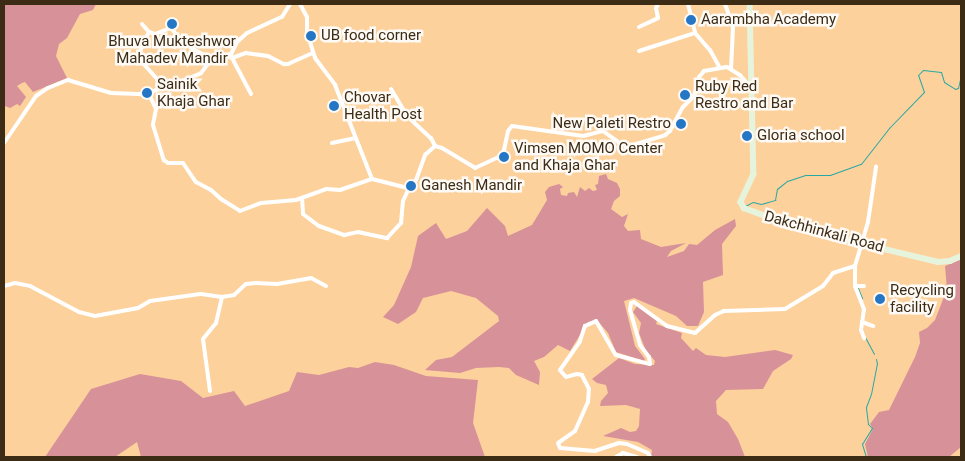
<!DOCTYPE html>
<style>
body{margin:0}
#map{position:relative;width:965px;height:461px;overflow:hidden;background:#fdd19c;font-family:Roboto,sans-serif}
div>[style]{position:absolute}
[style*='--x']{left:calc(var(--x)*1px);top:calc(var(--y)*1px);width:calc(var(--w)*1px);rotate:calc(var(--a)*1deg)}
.green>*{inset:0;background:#d79199}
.stream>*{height:1px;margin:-0.5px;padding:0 0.5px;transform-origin:0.5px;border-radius:0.5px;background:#27a8a4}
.minor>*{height:4px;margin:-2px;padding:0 2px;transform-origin:2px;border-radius:2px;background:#fff}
.secondary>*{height:5.5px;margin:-2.75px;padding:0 2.75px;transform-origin:2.75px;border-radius:2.75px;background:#e7f4dd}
.dots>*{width:14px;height:14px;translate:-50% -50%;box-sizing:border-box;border:2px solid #fefaf5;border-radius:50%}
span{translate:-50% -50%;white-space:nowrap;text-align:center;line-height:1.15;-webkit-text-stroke:5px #fefaf5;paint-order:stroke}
.poi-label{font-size:15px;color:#3c2b15}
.left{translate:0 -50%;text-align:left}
.right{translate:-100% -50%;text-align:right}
.street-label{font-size:15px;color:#3c2b15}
.frame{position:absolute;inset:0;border:5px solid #3c2b15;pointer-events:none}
</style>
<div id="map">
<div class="green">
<i style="clip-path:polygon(4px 4px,96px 4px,93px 10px,80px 14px,67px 38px,59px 44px,56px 56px,67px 78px,33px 92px,25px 82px,22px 83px,17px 86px,26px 97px,20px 106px,17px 104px,10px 108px,5px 106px,4px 108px)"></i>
<i style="clip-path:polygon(606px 174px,608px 179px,617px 183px,620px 189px,620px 196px,614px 201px,611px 209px,622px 217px,628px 214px,624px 226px,628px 231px,640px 230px,641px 239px,661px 247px,686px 243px,671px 251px,667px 257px,684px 251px,689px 244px,697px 245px,715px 230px,735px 219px,736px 226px,722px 244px,723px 275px,703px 282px,704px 312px,698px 326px,687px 326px,676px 316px,634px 298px,624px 301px,635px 346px,645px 359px,644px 361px,616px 352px,608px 333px,597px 320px,588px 322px,570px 351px,558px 345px,544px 357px,534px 361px,540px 372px,539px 385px,516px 375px,509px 368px,499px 367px,476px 368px,460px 373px,425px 370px,436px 360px,452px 357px,499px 321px,498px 316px,476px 298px,451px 291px,423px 298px,416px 312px,398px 324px,383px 317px,394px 305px,411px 267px,418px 236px,436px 223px,446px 239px,467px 231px,487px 208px,505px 226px,508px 236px,532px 225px,547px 200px,545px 192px,549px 187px,559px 184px,563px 187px,560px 189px,561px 195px,567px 196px,568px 193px,574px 192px,577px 197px,580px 187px,585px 191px,589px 188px,593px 191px,597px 190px,595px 185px,598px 184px,599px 176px)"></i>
<i style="clip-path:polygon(961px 259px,961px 447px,949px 457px,868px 457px,865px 444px,873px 429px,870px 424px,879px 412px,889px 410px,915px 357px,920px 343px,919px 332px,927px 328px,935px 320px,947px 289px,945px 266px)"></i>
<i style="clip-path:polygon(637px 306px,657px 321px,656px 324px,682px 333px,681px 338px,693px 351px,696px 348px,706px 355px,725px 357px,775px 350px,793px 355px,791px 359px,773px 371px,763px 389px,726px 390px,716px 401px,717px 414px,728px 422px,738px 439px,745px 457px,651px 457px,652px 450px,638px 442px,603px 436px,621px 428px,630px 432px,636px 431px,639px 426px,640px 409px,626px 405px,600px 406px,601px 401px,608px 393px,606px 385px,597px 383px,592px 379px,619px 358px,635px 364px,654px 365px,655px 361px,646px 351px,639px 333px,641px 323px,633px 312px)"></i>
<i style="clip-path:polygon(375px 362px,394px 365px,426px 376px,478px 380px,473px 423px,485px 457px,141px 457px,137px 442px,115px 457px,45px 457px,91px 389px,140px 374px,181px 381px,203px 398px,234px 391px,245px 406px,289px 391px,297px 372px,319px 375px,349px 367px,358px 368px)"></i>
</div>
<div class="stream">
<i style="--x:745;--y:206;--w:9;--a:-27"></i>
<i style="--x:753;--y:202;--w:8;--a:14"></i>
<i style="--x:761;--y:204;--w:15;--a:-16"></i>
<i style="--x:775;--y:200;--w:11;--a:-80"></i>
<i style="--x:777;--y:189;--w:13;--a:-39"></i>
<i style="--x:787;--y:181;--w:20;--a:-18"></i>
<i style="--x:806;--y:175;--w:24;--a:0"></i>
<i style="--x:830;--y:175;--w:33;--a:-20"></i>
<i style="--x:861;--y:164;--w:46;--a:-52.1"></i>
<i style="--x:889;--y:128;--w:50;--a:-45.8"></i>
<i style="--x:924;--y:92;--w:18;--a:-109"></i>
<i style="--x:918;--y:75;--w:7;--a:-45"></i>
<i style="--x:923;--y:70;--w:18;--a:6"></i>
<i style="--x:941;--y:72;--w:10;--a:73"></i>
<i style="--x:944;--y:82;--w:13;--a:32"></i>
<i style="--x:955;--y:89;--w:3;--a:-18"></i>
<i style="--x:958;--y:88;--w:13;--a:-77"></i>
<i style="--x:858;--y:288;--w:11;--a:68"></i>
<i style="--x:865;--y:337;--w:19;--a:62"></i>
<i style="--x:866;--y:457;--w:14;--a:-107"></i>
<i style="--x:862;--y:444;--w:19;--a:-58"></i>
<i style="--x:872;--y:428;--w:6;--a:-135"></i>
<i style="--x:868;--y:424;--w:17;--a:-97"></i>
<i style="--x:866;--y:407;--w:14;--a:-69"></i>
<i style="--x:871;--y:394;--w:31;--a:-79"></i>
<i style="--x:877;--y:364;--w:5;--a:-101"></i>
</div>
<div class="minor">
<i style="--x:300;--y:4;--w:15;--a:62"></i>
<i style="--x:307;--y:17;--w:16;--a:90"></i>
<i style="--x:307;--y:33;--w:26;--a:72"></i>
<i style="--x:315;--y:58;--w:34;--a:53"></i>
<i style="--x:335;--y:85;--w:101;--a:68.5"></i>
<i style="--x:372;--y:179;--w:38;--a:14"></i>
<i style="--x:409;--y:188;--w:11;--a:-49"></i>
<i style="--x:416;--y:180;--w:27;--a:-70"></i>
<i style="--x:425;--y:155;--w:13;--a:-42"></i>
<i style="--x:435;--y:146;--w:7;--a:16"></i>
<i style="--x:442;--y:148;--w:39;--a:31"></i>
<i style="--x:475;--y:168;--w:26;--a:-25"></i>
<i style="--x:499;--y:157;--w:9;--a:-54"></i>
<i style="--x:504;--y:150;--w:19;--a:-78"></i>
<i style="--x:508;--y:131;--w:6;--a:-51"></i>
<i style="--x:512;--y:126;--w:72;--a:8"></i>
<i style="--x:583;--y:136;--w:21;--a:-14"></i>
<i style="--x:603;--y:131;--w:22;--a:36"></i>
<i style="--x:621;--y:144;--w:12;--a:5"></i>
<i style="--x:633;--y:145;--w:34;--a:-17"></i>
<i style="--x:665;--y:135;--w:6;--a:-39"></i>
<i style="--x:670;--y:131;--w:27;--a:-62"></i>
<i style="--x:683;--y:107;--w:16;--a:-45"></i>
<i style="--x:694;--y:96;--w:20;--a:-75"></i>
<i style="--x:699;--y:77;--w:8;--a:-50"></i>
<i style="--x:704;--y:71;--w:23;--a:-10"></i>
<i style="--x:727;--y:67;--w:15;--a:32"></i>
<i style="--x:740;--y:75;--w:17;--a:50"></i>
<i style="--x:688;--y:4;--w:30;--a:76"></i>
<i style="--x:695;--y:33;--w:23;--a:49"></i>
<i style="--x:710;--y:50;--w:18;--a:61"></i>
<i style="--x:725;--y:4;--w:24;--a:71"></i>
<i style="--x:733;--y:27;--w:42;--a:92.7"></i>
<i style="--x:142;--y:24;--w:11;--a:49"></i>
<i style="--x:149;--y:32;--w:18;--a:117"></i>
<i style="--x:141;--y:48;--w:12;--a:95"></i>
<i style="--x:140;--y:60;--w:36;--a:48"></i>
<i style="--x:639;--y:27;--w:21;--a:-25"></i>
<i style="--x:658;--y:18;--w:10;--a:-101"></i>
<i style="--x:656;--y:8;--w:4;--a:-63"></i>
<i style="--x:149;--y:32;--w:6;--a:18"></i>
<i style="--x:155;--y:34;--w:17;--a:-21"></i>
<i style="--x:171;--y:28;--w:19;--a:51"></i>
<i style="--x:183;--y:43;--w:30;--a:30"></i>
<i style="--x:639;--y:51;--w:59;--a:-17.8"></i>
<i style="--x:231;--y:56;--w:43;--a:62.2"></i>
<i style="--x:232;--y:58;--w:15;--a:-20"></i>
<i style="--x:246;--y:53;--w:22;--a:8"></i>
<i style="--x:268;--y:56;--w:18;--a:27"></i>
<i style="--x:284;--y:64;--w:4;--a:0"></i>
<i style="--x:288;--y:64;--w:27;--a:-24"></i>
<i style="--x:391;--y:89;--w:31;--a:59"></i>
<i style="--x:407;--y:116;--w:33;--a:43"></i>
<i style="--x:431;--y:138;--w:9;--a:63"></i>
<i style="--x:148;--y:92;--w:19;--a:65"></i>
<i style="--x:156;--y:109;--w:16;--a:101"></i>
<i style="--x:153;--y:125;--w:37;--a:73"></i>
<i style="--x:164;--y:160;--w:5;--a:37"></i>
<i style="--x:168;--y:163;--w:15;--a:0"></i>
<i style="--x:183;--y:163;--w:23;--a:56"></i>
<i style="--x:196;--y:182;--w:17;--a:28"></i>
<i style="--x:211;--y:190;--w:13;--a:42"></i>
<i style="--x:221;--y:199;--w:22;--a:32"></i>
<i style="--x:240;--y:211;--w:22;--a:-21"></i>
<i style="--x:261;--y:203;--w:35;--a:-5"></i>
<i style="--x:296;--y:200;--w:32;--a:-20"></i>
<i style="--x:326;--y:189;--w:14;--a:4"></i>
<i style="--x:340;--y:190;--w:34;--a:-19"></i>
<i style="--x:4;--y:143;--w:57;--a:-55.8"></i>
<i style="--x:36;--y:96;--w:14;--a:-34"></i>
<i style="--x:48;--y:88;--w:22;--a:-22"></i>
<i style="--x:68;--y:80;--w:45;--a:16.8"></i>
<i style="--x:111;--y:93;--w:33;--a:2"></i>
<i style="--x:144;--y:94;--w:29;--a:-18"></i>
<i style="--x:172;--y:85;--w:31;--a:-22"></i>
<i style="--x:201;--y:73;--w:11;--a:-52"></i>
<i style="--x:208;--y:64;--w:6;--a:-81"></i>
<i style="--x:209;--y:58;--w:22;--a:-10"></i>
<i style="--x:231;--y:54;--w:13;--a:-63"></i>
<i style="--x:237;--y:42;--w:13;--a:-42"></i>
<i style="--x:247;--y:33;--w:38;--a:-25"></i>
<i style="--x:282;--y:17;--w:15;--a:-58"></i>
<i style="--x:332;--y:143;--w:24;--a:-12"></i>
<i style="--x:302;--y:198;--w:16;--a:86"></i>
<i style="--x:303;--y:214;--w:20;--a:37"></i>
<i style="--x:319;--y:226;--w:27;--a:20"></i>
<i style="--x:344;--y:235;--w:14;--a:-12"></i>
<i style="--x:358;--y:232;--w:30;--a:12"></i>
<i style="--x:387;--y:238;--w:21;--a:-47"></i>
<i style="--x:401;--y:223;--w:22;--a:-85"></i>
<i style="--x:403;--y:201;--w:14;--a:-65"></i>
<i style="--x:855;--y:266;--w:20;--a:90"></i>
<i style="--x:855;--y:286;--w:25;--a:69"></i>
<i style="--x:864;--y:309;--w:21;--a:98"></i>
<i style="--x:861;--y:330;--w:9;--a:69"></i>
<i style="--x:4;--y:286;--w:11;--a:-15"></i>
<i style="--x:15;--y:283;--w:15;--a:11"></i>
<i style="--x:30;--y:286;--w:55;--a:28"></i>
<i style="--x:79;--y:312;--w:16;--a:14"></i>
<i style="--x:95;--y:316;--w:44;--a:-10.5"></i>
<i style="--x:138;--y:308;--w:14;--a:-30"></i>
<i style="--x:150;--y:301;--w:51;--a:-7.8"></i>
<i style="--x:201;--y:294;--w:21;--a:8"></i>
<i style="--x:222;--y:297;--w:12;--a:-9"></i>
<i style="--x:234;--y:295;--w:16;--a:-43"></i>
<i style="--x:246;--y:284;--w:10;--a:-6"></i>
<i style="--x:256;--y:283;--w:21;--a:3"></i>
<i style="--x:277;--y:284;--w:35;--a:-10"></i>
<i style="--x:311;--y:278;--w:17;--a:28"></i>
<i style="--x:855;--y:286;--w:9;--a:0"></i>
<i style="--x:862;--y:322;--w:12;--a:20"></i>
<i style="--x:210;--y:391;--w:52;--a:-97.7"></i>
<i style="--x:203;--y:339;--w:21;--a:-51"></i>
<i style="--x:216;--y:323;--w:27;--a:-77"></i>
<i style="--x:616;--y:457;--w:8;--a:-30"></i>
<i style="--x:623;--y:453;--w:15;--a:16"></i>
<i style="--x:650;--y:457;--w:4;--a:-117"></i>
<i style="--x:648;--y:453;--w:23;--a:-157"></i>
<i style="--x:627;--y:444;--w:8;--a:-173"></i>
<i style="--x:619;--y:443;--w:25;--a:162"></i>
<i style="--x:595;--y:451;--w:35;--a:-175"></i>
<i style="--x:560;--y:448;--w:5;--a:-112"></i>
<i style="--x:558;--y:443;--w:21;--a:-35"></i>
<i style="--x:575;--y:431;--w:32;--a:-66"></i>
<i style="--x:588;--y:402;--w:13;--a:-86"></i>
<i style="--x:589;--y:389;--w:16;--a:-117"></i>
<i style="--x:582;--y:375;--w:5;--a:-169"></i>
<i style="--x:577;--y:374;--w:11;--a:165"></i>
<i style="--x:566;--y:377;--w:9;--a:-131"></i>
<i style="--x:560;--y:370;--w:35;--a:-55"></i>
<i style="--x:580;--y:341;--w:16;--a:-72"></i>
<i style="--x:585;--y:326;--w:12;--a:-24"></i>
<i style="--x:596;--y:321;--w:39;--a:60"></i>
<i style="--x:616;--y:355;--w:35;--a:15"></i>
<i style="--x:650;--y:364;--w:7;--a:-98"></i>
<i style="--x:649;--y:357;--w:15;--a:-127"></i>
<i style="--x:640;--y:345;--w:36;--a:-106"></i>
<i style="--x:630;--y:310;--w:7;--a:-82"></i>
<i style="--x:631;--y:303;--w:3;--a:-18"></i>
<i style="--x:634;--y:302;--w:41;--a:36"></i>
<i style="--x:667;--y:326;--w:29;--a:14"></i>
<i style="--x:695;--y:333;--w:27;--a:-42"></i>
<i style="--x:715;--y:315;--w:10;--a:-24"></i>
<i style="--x:724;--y:311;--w:61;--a:-1.9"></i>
<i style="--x:785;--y:309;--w:44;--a:-31.2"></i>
<i style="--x:823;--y:286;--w:16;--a:-52"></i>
<i style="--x:833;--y:273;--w:23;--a:-18"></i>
<i style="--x:855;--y:266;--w:46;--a:-73.5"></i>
<i style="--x:868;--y:222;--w:56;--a:-81.7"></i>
</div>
<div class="secondary">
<i style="--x:750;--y:4;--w:170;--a:88.7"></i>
<i style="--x:754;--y:174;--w:31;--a:115"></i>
<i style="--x:741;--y:202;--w:7;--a:63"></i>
<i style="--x:744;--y:208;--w:61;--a:20.2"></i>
<i style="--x:801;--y:229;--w:141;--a:13.5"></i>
<i style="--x:938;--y:262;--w:12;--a:-5"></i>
<i style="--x:950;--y:261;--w:12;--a:-24"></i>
</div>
<div class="dots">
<i style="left:691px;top:20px;background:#2576c5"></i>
<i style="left:172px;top:24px;background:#2576c5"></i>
<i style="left:311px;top:36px;background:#2576c5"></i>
<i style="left:147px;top:93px;background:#2576c5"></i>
<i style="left:685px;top:95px;background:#2576c5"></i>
<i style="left:334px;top:106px;background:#2576c5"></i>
<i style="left:681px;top:124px;background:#2576c5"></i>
<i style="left:747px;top:136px;background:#2576c5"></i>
<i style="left:504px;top:157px;background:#2576c5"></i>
<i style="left:411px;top:186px;background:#2576c5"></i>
<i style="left:880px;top:299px;background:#2576c5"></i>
</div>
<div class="poi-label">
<span class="left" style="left:701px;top:20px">Aarambha Academy</span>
<span class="left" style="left:321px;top:36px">UB food corner</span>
<span style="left:172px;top:50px">Bhuva Mukteshwor<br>Mahadev Mandir</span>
<span class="left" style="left:157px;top:93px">Sainik<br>Khaja Ghar</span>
<span class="left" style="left:695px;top:95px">Ruby Red<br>Restro and Bar</span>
<span class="left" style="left:344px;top:106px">Chovar<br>Health Post</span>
<span class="right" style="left:671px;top:124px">New Paleti Restro</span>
<span class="left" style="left:757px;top:136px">Gloria school</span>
<span class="left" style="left:514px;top:157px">Vimsen MOMO Center<br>and Khaja Ghar</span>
<span class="left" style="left:421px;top:186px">Ganesh Mandir</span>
<span class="left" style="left:890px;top:299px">Recycling<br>facility</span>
</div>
<div class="street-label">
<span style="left:824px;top:232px;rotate:15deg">Dakchhinkali Road</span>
</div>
<div class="frame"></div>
</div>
